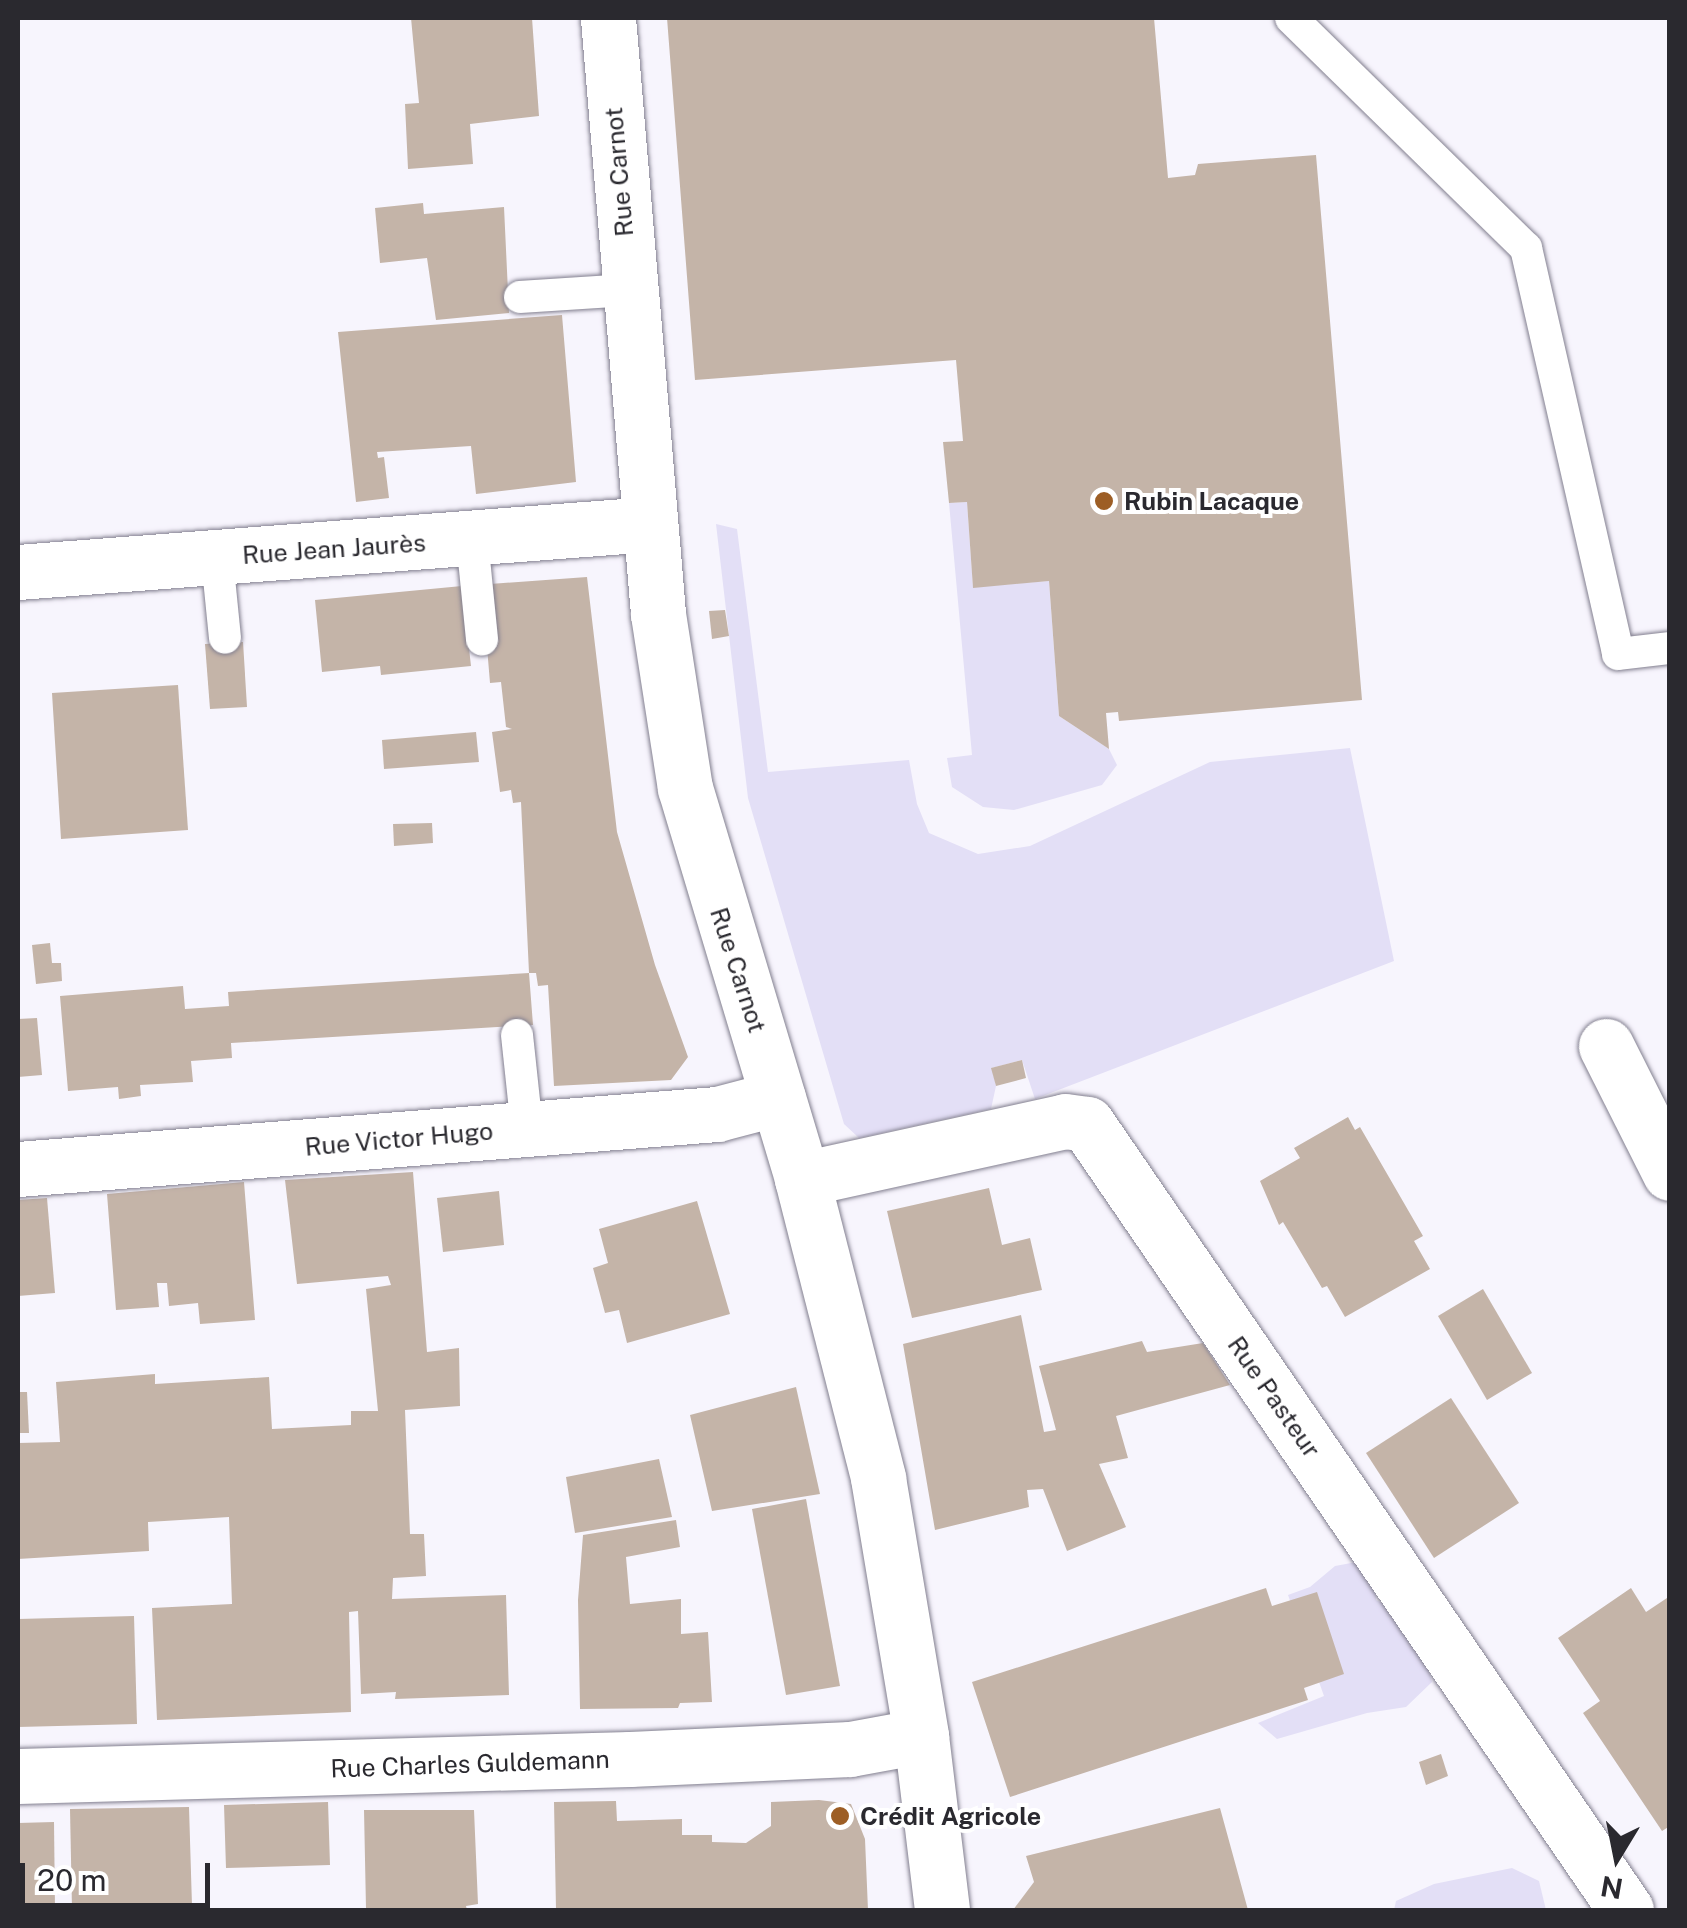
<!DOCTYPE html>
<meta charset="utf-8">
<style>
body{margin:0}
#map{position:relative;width:1687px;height:1928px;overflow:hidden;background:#f7f5fd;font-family:"Public Sans",sans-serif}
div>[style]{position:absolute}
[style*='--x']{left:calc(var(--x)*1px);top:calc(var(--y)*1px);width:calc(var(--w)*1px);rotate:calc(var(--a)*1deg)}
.green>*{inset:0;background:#e3dff6}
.building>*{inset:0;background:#c4b4a8}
.roads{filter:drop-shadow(0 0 2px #827f8f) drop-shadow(0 0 2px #827f8f)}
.service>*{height:32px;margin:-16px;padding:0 16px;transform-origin:16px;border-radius:16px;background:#fff}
.minor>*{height:55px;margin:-27.5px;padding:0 27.5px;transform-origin:27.5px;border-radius:27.5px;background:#fff}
.secondary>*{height:55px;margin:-27.5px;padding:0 27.5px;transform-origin:27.5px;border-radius:27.5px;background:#fff}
.dots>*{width:28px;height:28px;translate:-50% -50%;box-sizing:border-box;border:5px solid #fff;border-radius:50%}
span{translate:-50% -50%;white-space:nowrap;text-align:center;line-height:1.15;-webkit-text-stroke:8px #fff;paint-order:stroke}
.street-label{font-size:25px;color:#2a292f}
.poi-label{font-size:25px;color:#2a292f;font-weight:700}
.left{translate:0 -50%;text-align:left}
.frame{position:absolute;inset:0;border:20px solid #2a292f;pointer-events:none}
.north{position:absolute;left:1567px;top:1808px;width:100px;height:100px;-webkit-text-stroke:8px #fff;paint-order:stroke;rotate:190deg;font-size:28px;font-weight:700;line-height:40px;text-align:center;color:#2a292f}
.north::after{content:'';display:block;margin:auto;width:35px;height:45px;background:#2a292f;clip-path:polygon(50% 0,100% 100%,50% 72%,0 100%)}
.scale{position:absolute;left:20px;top:1863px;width:190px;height:45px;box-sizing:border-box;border:5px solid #2a292f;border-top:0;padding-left:12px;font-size:30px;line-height:35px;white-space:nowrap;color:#2a292f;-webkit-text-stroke:8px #fff;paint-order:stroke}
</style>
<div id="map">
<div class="green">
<i style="clip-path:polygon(967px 502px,973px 587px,1049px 581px,1059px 716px,1109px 749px,1117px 765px,1102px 785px,1014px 810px,983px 807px,952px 787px,947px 758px,972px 755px,949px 503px)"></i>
<i style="clip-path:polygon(716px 524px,737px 529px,768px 772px,909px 760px,917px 804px,929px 833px,978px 854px,1030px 846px,1210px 762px,1350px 748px,1394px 961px,1035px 1099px,1022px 1060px,992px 1068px,996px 1086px,991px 1109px,859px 1138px,844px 1124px,748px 798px)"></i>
<i style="clip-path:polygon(1362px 1561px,1375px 1573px,1376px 1600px,1397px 1611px,1421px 1644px,1432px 1682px,1406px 1707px,1367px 1713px,1277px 1739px,1258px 1723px,1324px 1696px,1288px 1595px,1310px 1587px,1335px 1566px)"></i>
<i style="clip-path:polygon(1512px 1868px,1539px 1881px,1546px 1910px,1394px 1910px,1396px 1901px,1434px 1884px)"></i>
</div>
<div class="building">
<i style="clip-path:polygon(411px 18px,532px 18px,539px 116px,470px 124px,473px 164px,408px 169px,405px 104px,419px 103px)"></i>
<i style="clip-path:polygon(667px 18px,1154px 18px,1168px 178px,1195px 175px,1198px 164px,1316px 155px,1362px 700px,1119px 721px,1118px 712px,1106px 713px,1109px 749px,1059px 716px,1049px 581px,973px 588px,967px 502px,949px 503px,943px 442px,963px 441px,956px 360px,695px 380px)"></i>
<i style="clip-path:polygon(423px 203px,424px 214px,504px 207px,509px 313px,436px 320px,427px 258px,380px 263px,375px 208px)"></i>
<i style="clip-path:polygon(562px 315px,576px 482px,476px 494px,471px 446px,377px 452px,378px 458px,384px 457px,389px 498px,356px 502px,338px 332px)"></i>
<i style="clip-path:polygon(587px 577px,617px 832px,655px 965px,688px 1057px,671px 1080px,554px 1086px,548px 985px,538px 986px,536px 973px,529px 973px,521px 802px,513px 803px,511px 790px,500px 792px,492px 732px,512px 729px,506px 727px,501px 682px,490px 683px,487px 647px,497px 647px,490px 584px)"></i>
<i style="clip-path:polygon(462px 586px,471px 666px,381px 675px,380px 666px,322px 672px,315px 600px)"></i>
<i style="clip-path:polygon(725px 610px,729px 636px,712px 639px,709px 611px)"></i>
<i style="clip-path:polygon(243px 642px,247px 707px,210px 709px,205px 644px)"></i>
<i style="clip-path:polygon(178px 685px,188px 830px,61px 839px,52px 693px)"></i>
<i style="clip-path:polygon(476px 732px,479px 762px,384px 769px,382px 740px)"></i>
<i style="clip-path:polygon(432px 823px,433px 843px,394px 846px,393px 824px)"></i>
<i style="clip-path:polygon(50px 943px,52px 963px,61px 963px,62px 981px,36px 984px,32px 945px)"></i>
<i style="clip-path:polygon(529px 973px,533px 1025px,231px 1043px,232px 1058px,191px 1061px,193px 1082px,140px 1085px,141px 1096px,119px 1099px,118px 1087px,68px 1091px,60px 996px,183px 986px,185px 1009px,229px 1006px,228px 992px)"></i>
<i style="clip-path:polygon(37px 1018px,42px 1075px,18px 1077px,18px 1019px)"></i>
<i style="clip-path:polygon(1022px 1060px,1026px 1078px,996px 1086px,991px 1068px)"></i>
<i style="clip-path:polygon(1348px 1117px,1355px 1130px,1360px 1127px,1423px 1236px,1414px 1241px,1430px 1269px,1345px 1317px,1327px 1286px,1322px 1288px,1283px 1222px,1279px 1225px,1260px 1181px,1300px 1158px,1294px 1148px)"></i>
<i style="clip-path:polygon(413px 1172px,427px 1352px,459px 1348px,460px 1406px,405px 1410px,410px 1534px,424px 1534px,426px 1576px,393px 1578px,392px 1599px,506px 1595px,509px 1695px,395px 1699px,396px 1692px,361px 1694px,358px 1611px,349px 1612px,351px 1712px,157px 1720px,152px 1608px,232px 1604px,229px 1517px,148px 1522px,149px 1551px,18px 1559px,18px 1443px,60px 1442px,56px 1382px,155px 1374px,155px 1384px,269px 1377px,272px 1429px,351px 1425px,351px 1411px,378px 1411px,366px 1289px,391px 1285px,388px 1276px,297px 1284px,285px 1180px)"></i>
<i style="clip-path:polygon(244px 1182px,255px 1320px,200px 1324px,198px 1303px,169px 1306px,167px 1283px,157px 1283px,159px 1307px,116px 1310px,107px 1194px)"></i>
<i style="clip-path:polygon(989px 1188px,1002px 1245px,1030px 1238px,1042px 1290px,912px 1318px,887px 1211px)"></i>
<i style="clip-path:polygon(499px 1191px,504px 1245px,443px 1252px,437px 1198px)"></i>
<i style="clip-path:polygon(47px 1198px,55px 1293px,18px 1296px,18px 1200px)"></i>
<i style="clip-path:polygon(697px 1201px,730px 1314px,627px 1343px,619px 1310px,605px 1313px,593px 1268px,608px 1263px,599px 1229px)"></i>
<i style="clip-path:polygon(1483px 1289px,1532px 1373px,1487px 1400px,1438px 1316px)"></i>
<i style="clip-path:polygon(1021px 1315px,1044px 1432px,1056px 1430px,1039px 1366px,1142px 1341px,1147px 1352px,1203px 1343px,1230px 1385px,1116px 1416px,1128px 1458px,1099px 1464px,1126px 1527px,1067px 1551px,1043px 1489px,1027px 1490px,1029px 1507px,935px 1530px,903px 1344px)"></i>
<i style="clip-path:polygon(796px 1387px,820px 1494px,712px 1511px,690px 1415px)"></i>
<i style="clip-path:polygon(18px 1392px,27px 1392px,29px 1433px,18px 1433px)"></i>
<i style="clip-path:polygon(1451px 1398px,1519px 1503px,1434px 1558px,1366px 1453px)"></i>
<i style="clip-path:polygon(659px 1459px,672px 1517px,575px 1533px,566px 1477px)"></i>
<i style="clip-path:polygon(806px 1499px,840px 1686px,786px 1695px,752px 1509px)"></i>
<i style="clip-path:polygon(676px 1520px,680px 1547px,626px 1557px,630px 1604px,681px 1599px,681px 1634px,708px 1632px,712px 1702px,680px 1703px,678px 1708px,580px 1709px,578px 1600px,583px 1535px)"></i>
<i style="clip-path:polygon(1266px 1588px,1272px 1606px,1317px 1592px,1344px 1674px,1304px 1688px,1308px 1700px,1010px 1797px,972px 1682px)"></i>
<i style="clip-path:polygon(1631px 1588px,1646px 1612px,1670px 1596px,1670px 1826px,1662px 1831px,1583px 1713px,1600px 1701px,1558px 1638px)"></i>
<i style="clip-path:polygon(134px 1616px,137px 1724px,18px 1727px,18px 1619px)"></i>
<i style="clip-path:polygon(1441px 1754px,1448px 1776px,1426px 1785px,1419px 1762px)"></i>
<i style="clip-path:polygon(819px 1800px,851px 1804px,865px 1839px,868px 1910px,556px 1910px,554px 1802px,616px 1801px,617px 1821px,682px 1819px,682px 1835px,712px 1835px,712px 1842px,746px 1843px,771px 1826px,771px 1802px)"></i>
<i style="clip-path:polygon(328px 1802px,330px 1865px,226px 1868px,224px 1805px)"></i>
<i style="clip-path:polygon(189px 1807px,192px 1906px,72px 1909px,70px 1809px)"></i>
<i style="clip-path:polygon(1220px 1808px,1248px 1910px,1013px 1910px,1034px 1882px,1026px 1856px)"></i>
<i style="clip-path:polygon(364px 1810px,474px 1810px,478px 1904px,466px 1906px,467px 1910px,366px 1909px)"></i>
<i style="clip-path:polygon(54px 1822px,55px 1910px,18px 1910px,18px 1823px)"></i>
</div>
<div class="roads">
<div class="service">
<i style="--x:1291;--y:18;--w:329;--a:44.4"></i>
<i style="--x:1526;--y:248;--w:416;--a:77.2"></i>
<i style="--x:1618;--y:654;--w:52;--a:-6.6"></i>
<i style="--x:520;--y:297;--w:108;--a:-3.7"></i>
<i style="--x:472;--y:539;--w:101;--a:84.3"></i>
<i style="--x:217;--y:558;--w:80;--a:84.3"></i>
<i style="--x:517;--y:1035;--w:95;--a:83.9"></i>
</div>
<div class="minor">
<i style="--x:18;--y:572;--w:634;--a:-4.34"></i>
<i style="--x:1606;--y:1046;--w:142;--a:63.3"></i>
<i style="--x:18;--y:1169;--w:701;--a:-4.5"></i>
<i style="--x:717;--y:1114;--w:63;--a:-14.7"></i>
<i style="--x:802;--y:1179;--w:269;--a:-12.4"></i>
<i style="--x:1065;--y:1121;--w:22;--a:8"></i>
<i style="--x:1087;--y:1124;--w:953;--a:55.56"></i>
<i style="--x:18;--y:1776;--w:612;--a:-1.59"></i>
<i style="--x:630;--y:1759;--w:220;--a:-2.6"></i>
<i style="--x:850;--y:1749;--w:72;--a:-10.4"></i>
</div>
<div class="secondary">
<i style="--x:608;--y:18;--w:598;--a:85.2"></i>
<i style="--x:658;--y:614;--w:176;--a:81.2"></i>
<i style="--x:685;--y:788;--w:408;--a:73.3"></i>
<i style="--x:802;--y:1179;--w:309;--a:75.7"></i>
<i style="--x:878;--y:1478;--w:262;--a:80.5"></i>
<i style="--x:921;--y:1736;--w:175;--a:83.1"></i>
</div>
</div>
<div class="dots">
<i style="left:1104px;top:501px;background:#9d5e25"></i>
<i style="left:840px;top:1816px;background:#9d5e25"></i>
</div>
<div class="street-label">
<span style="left:619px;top:172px;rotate:-95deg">Rue Carnot</span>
<span style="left:334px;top:549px;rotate:-4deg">Rue Jean Jaurès</span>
<span style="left:738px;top:970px;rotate:72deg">Rue Carnot</span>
<span style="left:399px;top:1139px;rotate:-5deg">Rue Victor Hugo</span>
<span style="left:1274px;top:1397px;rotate:55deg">Rue Pasteur</span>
<span style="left:470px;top:1764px;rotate:-2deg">Rue Charles Guldemann</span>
</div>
<div class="poi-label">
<span class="left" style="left:1124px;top:501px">Rubin Lacaque</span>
<span class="left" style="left:860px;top:1816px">Crédit Agricole</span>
</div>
<div class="frame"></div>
<div class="north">N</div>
<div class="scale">20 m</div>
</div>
